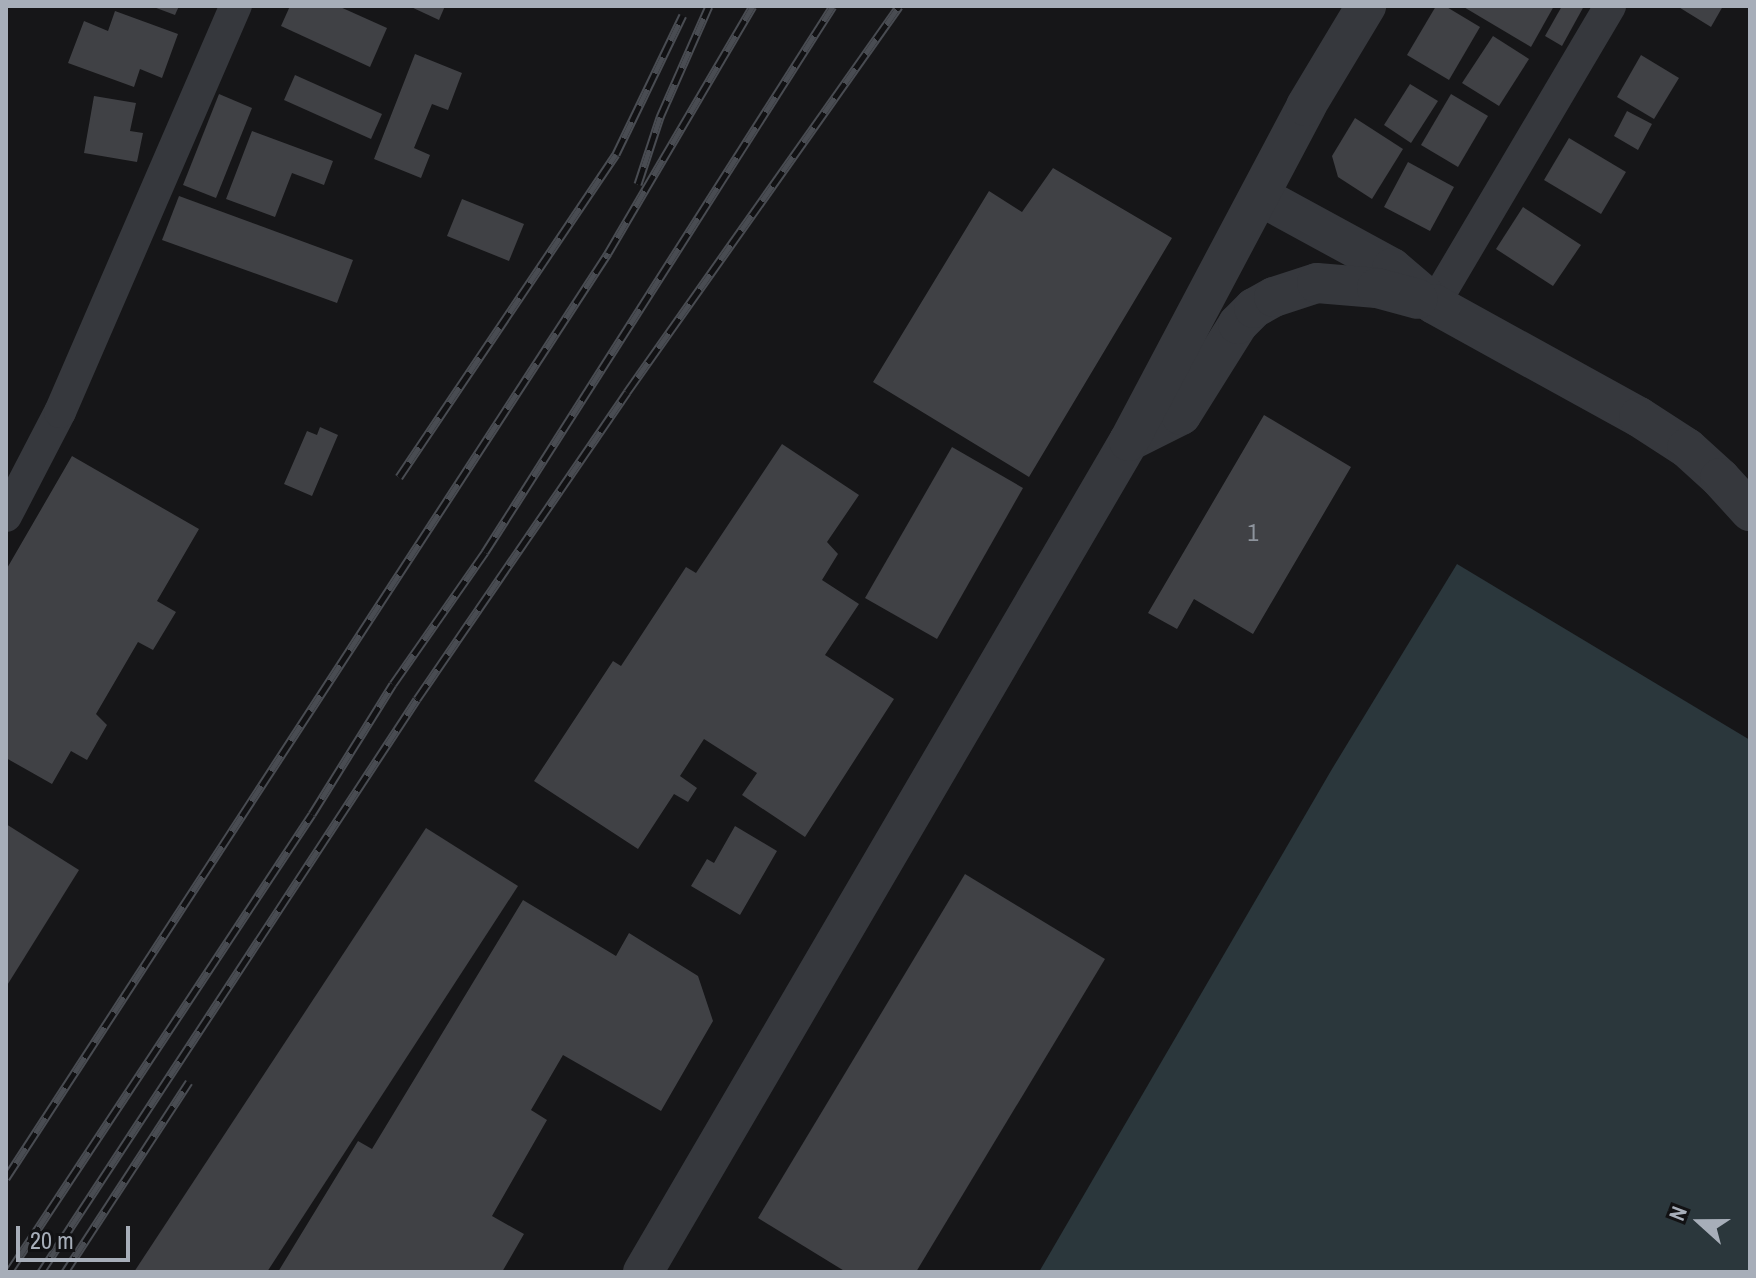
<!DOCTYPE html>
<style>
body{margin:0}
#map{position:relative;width:1756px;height:1278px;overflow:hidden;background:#161618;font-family:"Archivo Narrow",sans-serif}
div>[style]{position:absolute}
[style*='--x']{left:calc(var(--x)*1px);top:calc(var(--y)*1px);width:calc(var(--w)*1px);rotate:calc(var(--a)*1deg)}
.water>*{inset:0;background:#2b373c}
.building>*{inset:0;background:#404145}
.minor>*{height:32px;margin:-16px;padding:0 16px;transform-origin:16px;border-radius:16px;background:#36383d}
.tertiary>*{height:40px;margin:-20px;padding:0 20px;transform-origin:20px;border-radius:20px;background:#36383d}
.rail>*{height:9px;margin-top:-4.5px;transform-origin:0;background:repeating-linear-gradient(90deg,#111113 0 18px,#494c52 0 36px);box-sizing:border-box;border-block:2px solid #494c52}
span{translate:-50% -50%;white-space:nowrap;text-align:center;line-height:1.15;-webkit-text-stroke:6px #111113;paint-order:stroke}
.number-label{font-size:24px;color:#8d939c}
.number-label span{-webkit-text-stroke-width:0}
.frame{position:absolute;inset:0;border:8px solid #a7aeb9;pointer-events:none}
.north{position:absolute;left:1660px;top:1182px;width:80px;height:80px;-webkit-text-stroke:6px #111113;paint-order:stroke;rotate:291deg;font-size:22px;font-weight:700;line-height:32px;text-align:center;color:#a7aeb9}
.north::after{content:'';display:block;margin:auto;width:28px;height:36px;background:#a7aeb9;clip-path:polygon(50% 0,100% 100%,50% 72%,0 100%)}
.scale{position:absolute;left:16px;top:1226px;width:114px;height:36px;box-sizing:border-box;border:4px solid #a7aeb9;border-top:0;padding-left:10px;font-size:24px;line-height:28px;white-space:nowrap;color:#a7aeb9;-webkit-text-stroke:6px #111113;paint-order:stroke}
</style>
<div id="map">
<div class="water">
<i style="clip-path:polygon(1457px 564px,1750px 740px,1750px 1272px,1039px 1272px,1332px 769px)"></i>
</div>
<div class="building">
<i style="clip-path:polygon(151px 6px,179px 6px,175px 15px)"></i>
<i style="clip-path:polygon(290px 6px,338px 6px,387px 28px,370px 67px,281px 26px)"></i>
<i style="clip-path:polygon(409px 6px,445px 6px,439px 20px)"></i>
<i style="clip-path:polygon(1436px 6px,1445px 6px,1480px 27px,1449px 80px,1407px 55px)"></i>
<i style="clip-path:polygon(1462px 6px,1554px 6px,1531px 47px)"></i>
<i style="clip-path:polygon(1562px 6px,1584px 6px,1562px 46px,1545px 36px)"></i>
<i style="clip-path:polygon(1677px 6px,1723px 6px,1711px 27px)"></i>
<i style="clip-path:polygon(115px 11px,178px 34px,162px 78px,140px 69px,134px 87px,68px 63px,84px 21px,108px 31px)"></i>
<i style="clip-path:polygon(1493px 36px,1529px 59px,1499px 106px,1462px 83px)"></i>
<i style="clip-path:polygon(415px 54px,462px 73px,448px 110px,432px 104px,414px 148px,430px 155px,421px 178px,374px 159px)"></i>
<i style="clip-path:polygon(1641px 55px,1679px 78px,1654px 119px,1617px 97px)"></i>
<i style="clip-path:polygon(295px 75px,382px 114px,371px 139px,284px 100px)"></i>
<i style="clip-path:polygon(1410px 84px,1438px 101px,1411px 143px,1384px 125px)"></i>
<i style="clip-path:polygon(219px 94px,252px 108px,216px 198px,183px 185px)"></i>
<i style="clip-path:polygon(1451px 94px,1488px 116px,1458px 167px,1421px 145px)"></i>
<i style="clip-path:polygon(94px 96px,136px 103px,130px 131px,143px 133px,137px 162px,84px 153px)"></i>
<i style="clip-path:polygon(1627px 111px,1652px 124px,1638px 150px,1614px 136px)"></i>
<i style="clip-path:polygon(1355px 118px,1403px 149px,1372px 199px,1338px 177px,1332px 156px)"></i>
<i style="clip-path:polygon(252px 131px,333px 161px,324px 185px,292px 173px,275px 217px,226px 199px)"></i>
<i style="clip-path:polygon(1569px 138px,1626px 172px,1601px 214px,1544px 180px)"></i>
<i style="clip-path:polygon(1408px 162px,1454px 187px,1430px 231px,1384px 207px)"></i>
<i style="clip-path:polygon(1053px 168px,1172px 238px,1029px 477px,873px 382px,989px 191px,1022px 212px)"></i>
<i style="clip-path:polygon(179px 196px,353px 260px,337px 303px,162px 240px)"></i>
<i style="clip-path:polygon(462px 199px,524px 224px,509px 261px,447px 236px)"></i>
<i style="clip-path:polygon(1523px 207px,1581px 245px,1553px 286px,1496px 249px)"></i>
<i style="clip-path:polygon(1264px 415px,1351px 467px,1253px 634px,1194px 599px,1177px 629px,1148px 613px)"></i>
<i style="clip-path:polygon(320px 427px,338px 435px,312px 496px,284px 484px,307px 431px,317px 435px)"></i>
<i style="clip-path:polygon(782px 444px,859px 495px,827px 542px,838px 554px,822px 580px,859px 604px,825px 655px,894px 699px,805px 837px,742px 795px,757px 773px,704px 739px,680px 776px,697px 788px,688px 802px,674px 794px,638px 849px,534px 781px,613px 661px,621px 666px,686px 567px,696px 573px)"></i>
<i style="clip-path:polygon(952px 447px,1023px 488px,937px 639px,865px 598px)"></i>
<i style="clip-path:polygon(72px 456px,199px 529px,157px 601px,176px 612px,153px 650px,138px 642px,96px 714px,107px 725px,87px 760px,71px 751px,52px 784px,6px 758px,6px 570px)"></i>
<i style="clip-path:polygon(6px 824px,79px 870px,6px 987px)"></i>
<i style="clip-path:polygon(735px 826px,777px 851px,740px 915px,691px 886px,707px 859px,714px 863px)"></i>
<i style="clip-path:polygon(426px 828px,518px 886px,267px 1272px,134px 1272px)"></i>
<i style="clip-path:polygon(965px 874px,1105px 959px,916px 1272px,846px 1272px,758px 1218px)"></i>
<i style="clip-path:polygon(523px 900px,616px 956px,629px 933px,698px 976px,713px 1021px,661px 1111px,563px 1055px,531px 1110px,547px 1120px,492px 1216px,524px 1234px,502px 1272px,278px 1272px,358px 1141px,372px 1149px)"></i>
</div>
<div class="minor">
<i style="--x:1434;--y:304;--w:346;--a:-59.4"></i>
<i style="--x:6;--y:516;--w:117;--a:-62.6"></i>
<i style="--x:60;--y:412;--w:443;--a:-66.6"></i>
</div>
<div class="tertiary">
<i style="--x:1260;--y:196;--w:150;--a:28.6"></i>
<i style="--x:1392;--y:268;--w:55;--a:40.6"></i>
<i style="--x:1434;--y:304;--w:234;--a:28.9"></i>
<i style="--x:1639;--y:417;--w:57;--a:32.9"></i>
<i style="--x:1687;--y:448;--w:45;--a:42.3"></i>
<i style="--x:1720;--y:478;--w:45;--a:47.7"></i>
<i style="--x:1129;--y:441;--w:58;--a:-26.6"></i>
<i style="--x:1181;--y:415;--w:107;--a:-57.9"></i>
<i style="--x:1238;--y:324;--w:23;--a:-45"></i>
<i style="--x:1254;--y:308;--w:23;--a:-29"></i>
<i style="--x:1274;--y:297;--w:45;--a:-18"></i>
<i style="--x:1317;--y:283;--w:60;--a:4.8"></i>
<i style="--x:1377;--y:288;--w:42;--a:15"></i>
<i style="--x:643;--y:1272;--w:963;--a:-59.68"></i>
<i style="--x:1129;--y:441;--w:379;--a:-62.1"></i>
<i style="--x:1306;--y:106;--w:117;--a:-59"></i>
</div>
<div class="rail">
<i style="--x:638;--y:184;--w:71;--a:-71.8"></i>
<i style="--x:660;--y:117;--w:121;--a:-66.2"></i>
<i style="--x:399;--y:477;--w:389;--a:-56.1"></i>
<i style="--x:616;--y:154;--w:154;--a:-64.3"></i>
<i style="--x:6;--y:1178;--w:1104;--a:-56.94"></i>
<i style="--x:608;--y:253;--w:286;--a:-59.6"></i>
<i style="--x:9;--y:1272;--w:549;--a:-56.51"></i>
<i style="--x:312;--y:814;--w:153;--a:-58.1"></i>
<i style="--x:393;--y:684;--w:161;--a:-55.1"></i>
<i style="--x:485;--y:552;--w:647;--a:-57.49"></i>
<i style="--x:41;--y:1272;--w:685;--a:-56.73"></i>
<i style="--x:417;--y:699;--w:372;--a:-55.6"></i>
<i style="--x:627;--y:392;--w:472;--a:-54.8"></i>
<i style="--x:65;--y:1272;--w:227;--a:-56.9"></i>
</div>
<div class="number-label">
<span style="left:1253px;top:533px">1</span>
</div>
<div class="frame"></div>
<div class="north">N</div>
<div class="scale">20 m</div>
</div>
